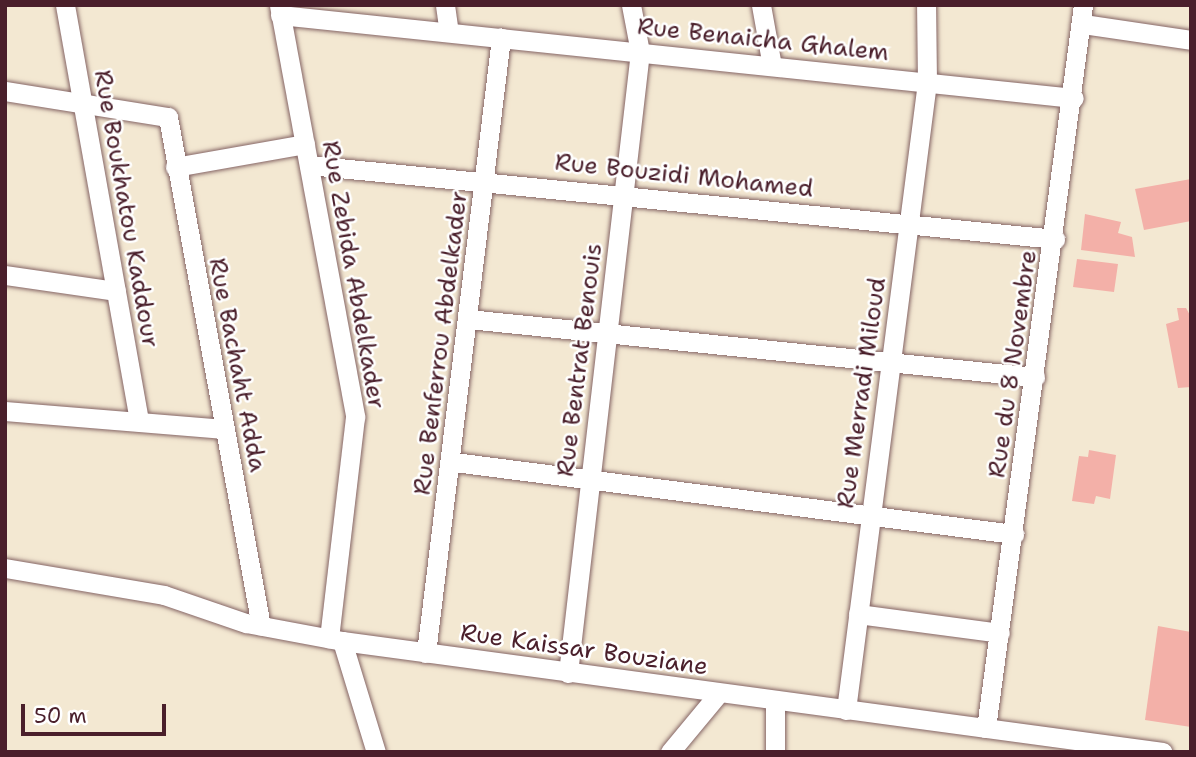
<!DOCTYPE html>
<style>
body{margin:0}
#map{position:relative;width:1196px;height:757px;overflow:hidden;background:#f3e8d2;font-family:"Shantell Sans",sans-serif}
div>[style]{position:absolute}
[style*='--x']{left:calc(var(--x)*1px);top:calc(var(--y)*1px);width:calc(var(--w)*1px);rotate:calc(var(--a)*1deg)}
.building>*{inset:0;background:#f3b0a8}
.roads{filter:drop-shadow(0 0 2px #856565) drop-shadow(0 0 2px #856565)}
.minor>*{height:19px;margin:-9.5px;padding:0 9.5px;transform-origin:9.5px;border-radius:9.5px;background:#fff}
span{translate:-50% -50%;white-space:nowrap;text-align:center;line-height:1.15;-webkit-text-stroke:5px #fff;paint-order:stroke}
.street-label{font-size:24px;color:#4a1f2b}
.frame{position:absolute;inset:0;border:7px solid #4a1f2b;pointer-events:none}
.scale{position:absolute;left:21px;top:704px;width:145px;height:32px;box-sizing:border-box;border:4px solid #4a1f2b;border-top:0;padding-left:9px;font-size:21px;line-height:24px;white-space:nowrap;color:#4a1f2b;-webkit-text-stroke:5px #fff;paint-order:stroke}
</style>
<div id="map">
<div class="building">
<i style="clip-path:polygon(1191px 179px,1191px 221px,1144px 230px,1135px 189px)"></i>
<i style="clip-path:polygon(1085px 214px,1121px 222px,1118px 233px,1132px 237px,1135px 257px,1081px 250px)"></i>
<i style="clip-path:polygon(1077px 259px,1118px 264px,1114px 292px,1073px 287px)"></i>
<i style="clip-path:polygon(1177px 308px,1186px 308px,1191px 317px,1191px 387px,1178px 388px,1166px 324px,1179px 320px)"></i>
<i style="clip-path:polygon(1089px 450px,1116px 455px,1110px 499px,1096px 496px,1094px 504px,1072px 501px,1079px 456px,1088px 457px)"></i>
<i style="clip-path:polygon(1158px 626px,1191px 632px,1191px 727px,1145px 720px)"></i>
</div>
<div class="roads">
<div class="minor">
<i style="--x:65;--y:5;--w:423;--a:79.9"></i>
<i style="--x:279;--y:5;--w:419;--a:79.5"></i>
<i style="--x:355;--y:417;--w:223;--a:96.7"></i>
<i style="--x:445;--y:5;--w:27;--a:82"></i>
<i style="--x:761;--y:5;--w:62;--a:79.8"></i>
<i style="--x:280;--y:15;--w:798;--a:5.97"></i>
<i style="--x:1083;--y:24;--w:109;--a:8.4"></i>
<i style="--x:5;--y:91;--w:165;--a:9.1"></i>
<i style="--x:168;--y:117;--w:517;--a:79.65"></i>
<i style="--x:309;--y:165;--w:750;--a:5.66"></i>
<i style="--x:175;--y:167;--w:132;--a:-10"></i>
<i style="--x:5;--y:275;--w:112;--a:8.2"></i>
<i style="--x:468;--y:319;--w:570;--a:5.84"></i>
<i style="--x:5;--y:411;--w:220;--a:4.7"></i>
<i style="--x:454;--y:462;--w:565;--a:7.33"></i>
<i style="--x:5;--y:568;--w:161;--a:9.6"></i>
<i style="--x:164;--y:595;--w:87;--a:18.9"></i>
<i style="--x:246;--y:623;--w:98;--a:10.6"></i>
<i style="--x:342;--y:641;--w:828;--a:7.7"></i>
<i style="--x:858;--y:614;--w:143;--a:7.6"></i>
<i style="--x:342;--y:641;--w:116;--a:73"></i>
<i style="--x:426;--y:653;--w:620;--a:-83.05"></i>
<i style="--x:568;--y:673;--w:625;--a:-83.39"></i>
<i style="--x:640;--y:52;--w:48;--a:-100.8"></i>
<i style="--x:846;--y:710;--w:633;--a:-82.65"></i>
<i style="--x:927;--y:82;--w:77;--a:-90.7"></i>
<i style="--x:986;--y:728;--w:729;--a:-82.36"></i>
<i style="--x:670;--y:752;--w:77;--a:-50.3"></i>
<i style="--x:775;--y:752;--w:52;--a:-90"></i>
</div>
</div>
<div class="street-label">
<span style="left:763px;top:40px;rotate:6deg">Rue Benaicha Ghalem</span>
<span style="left:684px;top:176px;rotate:6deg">Rue Bouzidi Mohamed</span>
<span style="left:126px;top:209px;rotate:80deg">Rue Boukhatou Kaddour</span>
<span style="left:353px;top:275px;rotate:80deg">Rue Zebida Abdelkader</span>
<span style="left:441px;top:343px;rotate:-83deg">Rue Benferrou Abdelkader</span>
<span style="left:580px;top:360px;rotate:-83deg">Rue Bentrat Benouis</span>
<span style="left:1013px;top:364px;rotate:-82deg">Rue du 8 Novembre</span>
<span style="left:237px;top:365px;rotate:79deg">Rue Bachaht Adda</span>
<span style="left:862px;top:393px;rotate:-82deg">Rue Merradi Miloud</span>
<span style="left:584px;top:650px;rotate:8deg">Rue Kaissar Bouziane</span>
</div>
<div class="frame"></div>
<div class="scale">50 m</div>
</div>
